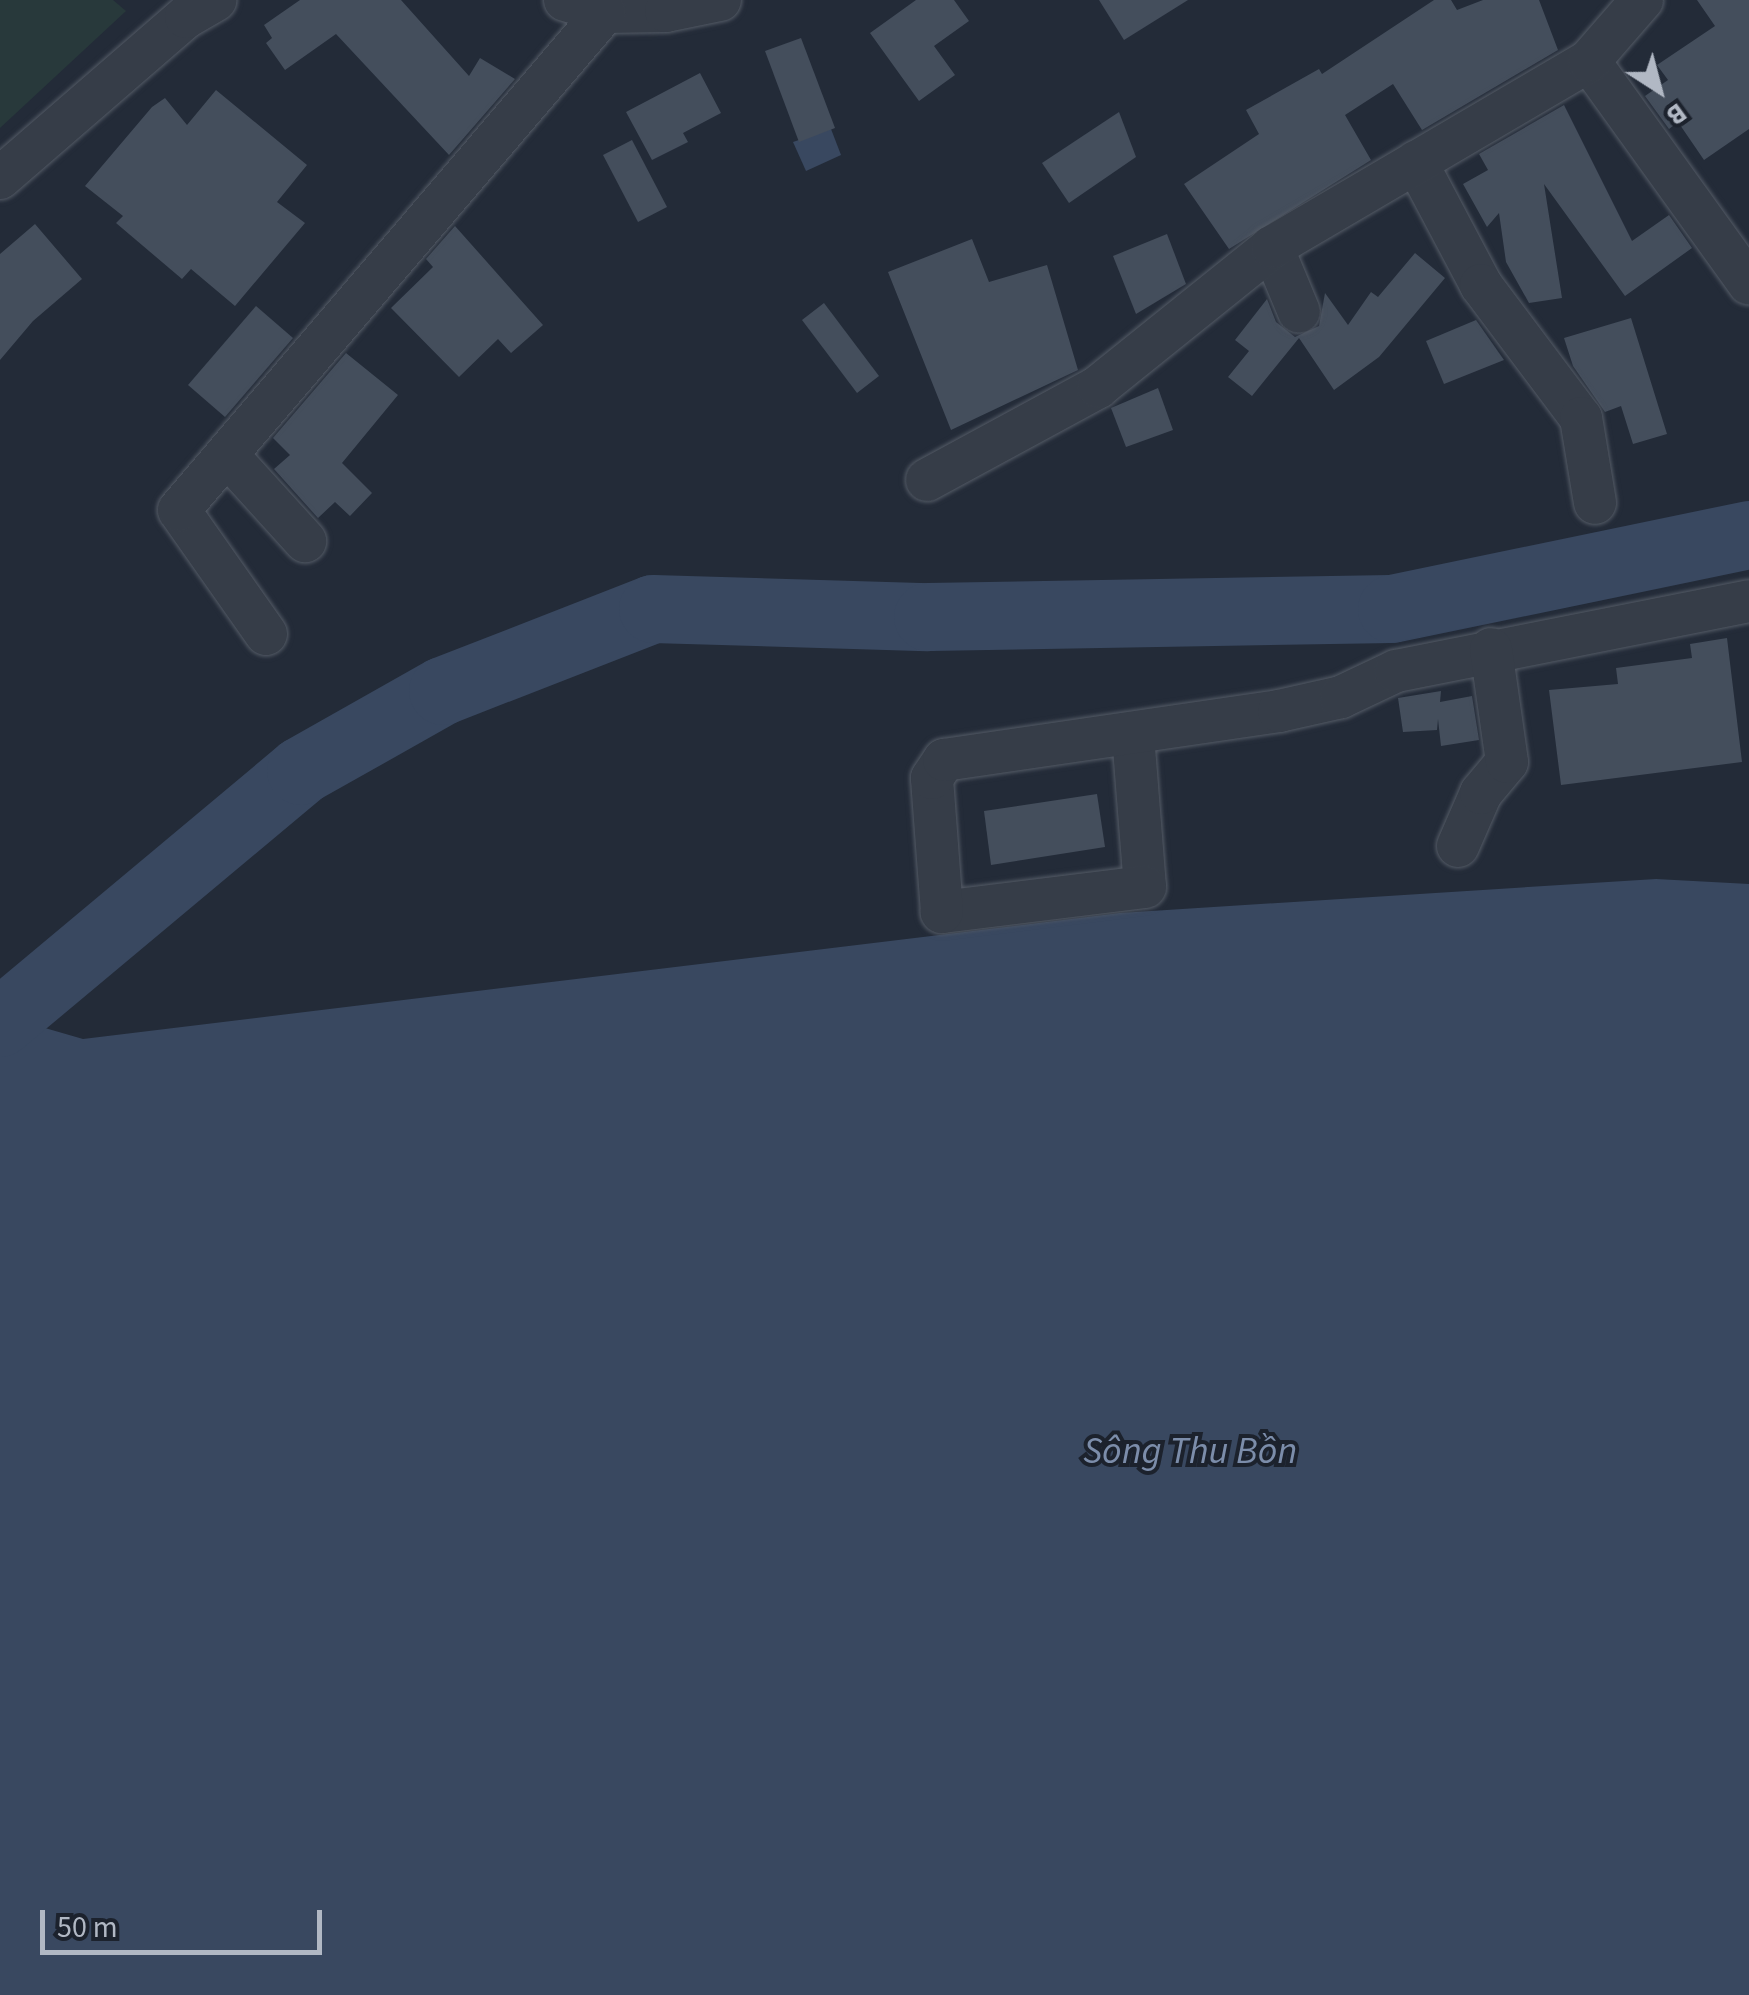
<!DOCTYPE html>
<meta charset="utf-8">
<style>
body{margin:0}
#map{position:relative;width:1749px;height:1995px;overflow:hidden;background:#232b38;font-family:"Source Sans 3",sans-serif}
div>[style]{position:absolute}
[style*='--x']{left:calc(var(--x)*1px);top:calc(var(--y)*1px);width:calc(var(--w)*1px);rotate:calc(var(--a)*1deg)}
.green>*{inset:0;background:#28393b}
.water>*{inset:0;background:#394860}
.river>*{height:68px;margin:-34px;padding:0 34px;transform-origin:34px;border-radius:34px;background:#394860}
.building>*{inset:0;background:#444e5c}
.roads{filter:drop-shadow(0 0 2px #545b66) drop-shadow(0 0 2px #545b66)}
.street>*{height:42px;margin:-21px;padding:0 21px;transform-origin:21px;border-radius:21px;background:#363d48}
span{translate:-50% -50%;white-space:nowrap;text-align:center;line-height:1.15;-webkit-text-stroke:8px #1c222d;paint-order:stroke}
.water-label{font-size:38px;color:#7c8daa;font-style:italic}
.north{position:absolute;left:1609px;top:40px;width:100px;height:100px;-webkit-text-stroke:8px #1c222d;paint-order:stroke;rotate:144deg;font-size:28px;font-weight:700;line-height:40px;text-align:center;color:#b1b8c4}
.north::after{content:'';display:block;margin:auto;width:35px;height:45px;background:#b1b8c4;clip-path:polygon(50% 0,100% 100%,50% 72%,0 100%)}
.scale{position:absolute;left:40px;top:1910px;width:282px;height:45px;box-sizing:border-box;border:5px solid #b1b8c4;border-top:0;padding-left:12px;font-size:30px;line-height:35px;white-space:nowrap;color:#b1b8c4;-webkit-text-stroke:8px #1c222d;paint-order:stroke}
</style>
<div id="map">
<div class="green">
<i style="clip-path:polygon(0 0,113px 0,126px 11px,0 128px)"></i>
</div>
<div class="water">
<i style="clip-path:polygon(831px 129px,841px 155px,806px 171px,793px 142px)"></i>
<i style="clip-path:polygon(1656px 879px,1749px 884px,1749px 1995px,0 1995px,0 1015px,83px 1039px,1120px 913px)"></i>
</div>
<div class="river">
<i style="--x:0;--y:1023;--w:393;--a:-39.9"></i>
<i style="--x:301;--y:771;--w:163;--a:-29.4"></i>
<i style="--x:443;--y:691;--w:225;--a:-21.3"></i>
<i style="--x:653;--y:609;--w:275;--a:1.7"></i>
<i style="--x:928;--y:617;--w:464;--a:-1"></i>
<i style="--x:1392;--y:609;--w:365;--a:-11.7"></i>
</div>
<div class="building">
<i style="clip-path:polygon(300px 0,401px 0,469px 76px,480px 58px,515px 79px,449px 155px,336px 34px,285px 70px,266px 43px,272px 38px,264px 25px)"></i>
<i style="clip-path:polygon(916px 0,954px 0,969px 21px,934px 46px,955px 75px,919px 101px,870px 33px)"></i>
<i style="clip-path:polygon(1099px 0,1188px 0,1124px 40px)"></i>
<i style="clip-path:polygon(1434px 0,1451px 0,1457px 10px,1483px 0,1539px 0,1558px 50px,1422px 130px,1393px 84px,1345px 115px,1371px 160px,1229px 249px,1184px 184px,1259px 134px,1246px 110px,1319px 69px,1322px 74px)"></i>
<i style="clip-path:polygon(1697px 0,1749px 0,1749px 129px,1704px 160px,1678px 122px,1669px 129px,1645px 96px,1668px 80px,1657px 65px,1715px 26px)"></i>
<i style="clip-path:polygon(801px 38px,835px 128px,799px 142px,765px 51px)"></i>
<i style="clip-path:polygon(700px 73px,721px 113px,683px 133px,688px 142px,652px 160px,626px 112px)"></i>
<i style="clip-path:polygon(216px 90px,307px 165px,277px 202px,305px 223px,235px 306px,191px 269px,182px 279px,116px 223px,123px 216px,85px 186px,152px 107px,165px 98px,187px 125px)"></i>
<i style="clip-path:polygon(1564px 105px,1632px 241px,1669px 215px,1692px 248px,1625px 296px,1544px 184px,1562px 298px,1529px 303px,1506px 262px,1499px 213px,1487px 227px,1463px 184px,1488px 170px,1479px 154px)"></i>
<i style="clip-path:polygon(1119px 112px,1136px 157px,1069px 203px,1042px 163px)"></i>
<i style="clip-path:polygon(632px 140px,667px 207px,638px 222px,603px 155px)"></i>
<i style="clip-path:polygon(35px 224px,82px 279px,33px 321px,0 360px,0 254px)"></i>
<i style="clip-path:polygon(455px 226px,543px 325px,511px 353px,498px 339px,459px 377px,391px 308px,433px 267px,426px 259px)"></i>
<i style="clip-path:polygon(1167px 234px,1186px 284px,1136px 314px,1113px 256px)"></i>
<i style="clip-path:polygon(972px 239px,989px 282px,1047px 265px,1078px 370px,951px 430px,888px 272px)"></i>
<i style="clip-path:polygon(1415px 253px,1445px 278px,1379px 357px,1334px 390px,1299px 338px,1252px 396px,1228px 377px,1249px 351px,1235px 340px,1267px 299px,1276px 322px,1295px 337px,1319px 326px,1325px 293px,1348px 325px,1371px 292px,1378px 297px)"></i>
<i style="clip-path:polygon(824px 303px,879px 376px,857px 393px,802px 320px)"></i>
<i style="clip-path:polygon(256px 306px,293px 338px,225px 417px,188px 385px)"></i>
<i style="clip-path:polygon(1631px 318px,1667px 434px,1633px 444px,1621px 406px,1605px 412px,1573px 366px,1564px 338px)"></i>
<i style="clip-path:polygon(1476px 320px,1504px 360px,1444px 384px,1426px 341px)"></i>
<i style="clip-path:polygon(346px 353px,398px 395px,342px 463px,372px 493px,350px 516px,335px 502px,318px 518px,274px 469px,290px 455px,273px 438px)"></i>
<i style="clip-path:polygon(1158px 388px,1173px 430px,1126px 447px,1111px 408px)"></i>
<i style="clip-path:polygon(1727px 638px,1742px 762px,1561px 785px,1549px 690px,1618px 684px,1616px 668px,1692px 658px,1690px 644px)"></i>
<i style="clip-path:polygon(1441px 691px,1440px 702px,1472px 696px,1479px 740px,1441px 746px,1438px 719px,1437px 730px,1403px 732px,1398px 698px)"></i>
<i style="clip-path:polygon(1097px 794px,1105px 847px,991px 865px,984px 811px)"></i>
</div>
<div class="roads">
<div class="street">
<i style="--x:565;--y:0;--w:42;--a:16.7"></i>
<i style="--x:605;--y:12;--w:61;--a:-0.9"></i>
<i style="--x:666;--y:11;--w:55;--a:-11.5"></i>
<i style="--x:1589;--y:61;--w:274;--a:54.3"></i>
<i style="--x:1416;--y:162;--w:139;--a:62.1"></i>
<i style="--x:1481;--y:285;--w:166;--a:53.1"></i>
<i style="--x:1581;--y:418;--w:86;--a:80.6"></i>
<i style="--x:0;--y:178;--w:246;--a:-40.9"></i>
<i style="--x:186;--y:17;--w:34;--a:-30"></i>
<i style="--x:1272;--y:247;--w:70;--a:67.4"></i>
<i style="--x:228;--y:456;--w:115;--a:47.8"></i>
<i style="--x:927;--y:480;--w:195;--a:-28.5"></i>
<i style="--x:1098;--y:387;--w:223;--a:-38.8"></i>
<i style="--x:1272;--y:247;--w:368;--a:-30.4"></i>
<i style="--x:1589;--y:61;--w:81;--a:-49"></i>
<i style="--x:266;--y:634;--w:151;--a:-125.1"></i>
<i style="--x:179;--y:510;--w:655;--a:-49.46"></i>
<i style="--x:1133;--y:735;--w:152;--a:85.5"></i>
<i style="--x:1145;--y:887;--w:205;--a:173"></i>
<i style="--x:942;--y:912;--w:134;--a:-94.3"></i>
<i style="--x:932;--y:778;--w:22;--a:-56"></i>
<i style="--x:944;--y:760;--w:339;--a:-8.3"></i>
<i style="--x:1279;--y:711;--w:64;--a:-12.7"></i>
<i style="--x:1341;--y:697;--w:61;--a:-25.3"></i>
<i style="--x:1396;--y:671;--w:360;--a:-11.2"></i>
<i style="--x:1458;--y:846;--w:58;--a:-66.5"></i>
<i style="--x:1481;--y:793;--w:40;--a:-50"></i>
<i style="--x:1507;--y:762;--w:114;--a:-98.1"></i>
</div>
</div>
<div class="water-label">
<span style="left:1190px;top:1452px">Sông Thu Bồn</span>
</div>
<div class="north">B</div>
<div class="scale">50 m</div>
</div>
